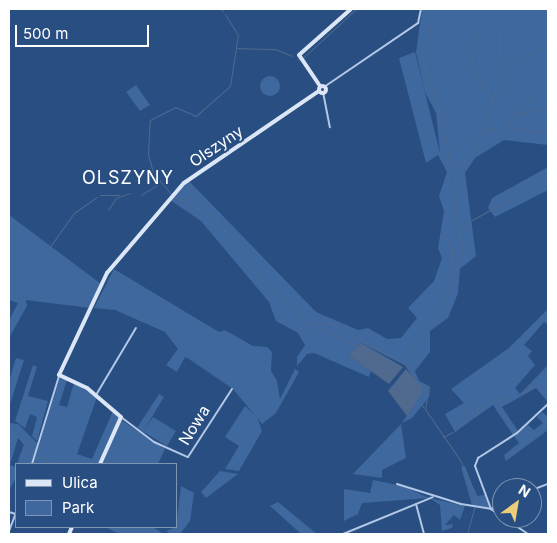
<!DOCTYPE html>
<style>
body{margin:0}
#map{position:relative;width:557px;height:543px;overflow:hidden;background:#294e81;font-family:Inter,sans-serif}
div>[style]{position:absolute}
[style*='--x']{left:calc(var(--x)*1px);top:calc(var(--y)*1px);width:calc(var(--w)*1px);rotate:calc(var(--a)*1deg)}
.green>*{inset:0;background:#3e689e}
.round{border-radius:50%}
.water>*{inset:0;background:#4f6a8e}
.stream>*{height:1px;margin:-0.5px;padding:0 0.5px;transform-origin:0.5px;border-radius:0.5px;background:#4f6a8e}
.street>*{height:2px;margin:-1px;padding:0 1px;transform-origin:1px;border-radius:1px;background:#b2c8e6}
.secondary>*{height:4px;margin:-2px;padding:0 2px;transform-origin:2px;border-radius:2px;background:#dbe6f6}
.secondary>.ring{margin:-2px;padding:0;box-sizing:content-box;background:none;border:4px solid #dbe6f6;border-radius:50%}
span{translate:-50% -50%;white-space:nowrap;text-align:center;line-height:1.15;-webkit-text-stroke:4px #294e81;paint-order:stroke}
.street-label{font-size:16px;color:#fff}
.neighbourhood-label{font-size:18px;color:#fff;letter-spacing:1px}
.frame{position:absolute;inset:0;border:10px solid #fff;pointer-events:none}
.legend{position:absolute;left:15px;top:463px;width:162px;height:65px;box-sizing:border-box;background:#294e81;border:1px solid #7f95b3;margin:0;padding:6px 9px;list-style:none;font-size:15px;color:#fff}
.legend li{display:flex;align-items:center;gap:10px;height:25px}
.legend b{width:25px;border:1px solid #7f95b3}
.north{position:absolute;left:492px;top:478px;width:50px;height:50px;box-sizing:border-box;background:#294e81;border:1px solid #7f95b3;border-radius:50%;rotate:32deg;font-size:14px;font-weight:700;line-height:20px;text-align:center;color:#fff}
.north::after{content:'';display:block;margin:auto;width:18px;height:22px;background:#eccd79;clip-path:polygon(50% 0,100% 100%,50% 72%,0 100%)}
.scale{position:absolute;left:15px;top:25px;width:134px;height:22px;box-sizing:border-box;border:2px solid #fff;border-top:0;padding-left:6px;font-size:15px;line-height:18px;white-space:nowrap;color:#fff;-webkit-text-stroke:4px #294e81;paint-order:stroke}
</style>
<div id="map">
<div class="green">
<i style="clip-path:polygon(422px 9px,548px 10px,548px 145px,504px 140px,475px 158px,465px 173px,476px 256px,460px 269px,458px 293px,448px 318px,430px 331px,430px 352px,415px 371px,419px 381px,429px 386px,429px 397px,412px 418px,402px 423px,422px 392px,406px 366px,361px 343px,348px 355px,371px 371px,369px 377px,314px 353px,307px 354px,297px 366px,297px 357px,305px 345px,298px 333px,276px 321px,269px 302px,201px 221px,170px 200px,189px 181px,316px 312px,358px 330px,368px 328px,387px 339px,401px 338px,417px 318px,408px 308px,434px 281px,442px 258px,438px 248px,444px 211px,439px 196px,447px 172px,438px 155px,426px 163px,399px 58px,415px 52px,440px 153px,436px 113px,425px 92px,416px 52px)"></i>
<i class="round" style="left:260px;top:76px;width:20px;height:20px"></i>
<i style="clip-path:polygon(136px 85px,150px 105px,140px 111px,126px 92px)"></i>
<i style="clip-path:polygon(548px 167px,548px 190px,495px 217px,488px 208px,492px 198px)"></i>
<i style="clip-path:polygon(9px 215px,100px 283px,90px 308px,26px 300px,27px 306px,9px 338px,9px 320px,18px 303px,9px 300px)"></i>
<i style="clip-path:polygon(114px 269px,219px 332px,225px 330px,253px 346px,267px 347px,272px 352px,271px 371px,277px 381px,280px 399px,295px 369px,299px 372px,276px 413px,262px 424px,233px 389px,189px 359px,185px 357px,177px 372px,166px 365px,178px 349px,165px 332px,115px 310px,94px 308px)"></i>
<i style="clip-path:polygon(548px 309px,548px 324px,544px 322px,524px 345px,532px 351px,528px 356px,535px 365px,515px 388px,520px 394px,548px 365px,548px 402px,536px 388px,502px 407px,518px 431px,513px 435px,493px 405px,455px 432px,445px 414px,464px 403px,451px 389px,509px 348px)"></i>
<i style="clip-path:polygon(16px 358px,24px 360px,9px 407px,9px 381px)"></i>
<i style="clip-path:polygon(33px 365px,37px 367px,28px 396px,48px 401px,37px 441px,32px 436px,37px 417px,30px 414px,25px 428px,15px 421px)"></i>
<i style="clip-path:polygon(60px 378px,67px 380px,59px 405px,67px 407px,74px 383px,97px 397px,77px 454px,92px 459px,113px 411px,120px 418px,99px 464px,33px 464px)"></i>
<i style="clip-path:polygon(159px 394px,164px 397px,144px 430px,153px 417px,176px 431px,167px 446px,137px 428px)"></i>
<i style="clip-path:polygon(245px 406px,257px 417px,262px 431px,239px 471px,225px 469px,239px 446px,225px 437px)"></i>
<i style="clip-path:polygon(542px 412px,548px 417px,548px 430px,506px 461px,504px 455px,519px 443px,514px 436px,528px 425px,534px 430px,543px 423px,537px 417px)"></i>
<i style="clip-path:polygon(121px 420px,165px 449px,158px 464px,102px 464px)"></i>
<i style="clip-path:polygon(9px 423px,18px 424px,38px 444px,31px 464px,17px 464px,24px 444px,18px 438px,10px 465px,16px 467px,16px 478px,9px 490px)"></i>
<i style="clip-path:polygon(401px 424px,406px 458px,382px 470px,382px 478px,353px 474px)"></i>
<i style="clip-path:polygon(465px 466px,476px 496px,485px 495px,490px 508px,472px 505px,461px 467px)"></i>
<i style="clip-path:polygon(220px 471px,238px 474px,206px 498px,201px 492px)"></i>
<i style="clip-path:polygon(373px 480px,402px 486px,429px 498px,362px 503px,358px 514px,344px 521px,344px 489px,370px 493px)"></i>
<i style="clip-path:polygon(181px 486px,194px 493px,190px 521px,180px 534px,171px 534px,166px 531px,176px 527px)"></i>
<i style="clip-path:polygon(431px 499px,434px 499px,465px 506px,460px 520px,454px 515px,445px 525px,453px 524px,452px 528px,442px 531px,440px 505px)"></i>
<i style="clip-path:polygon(278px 502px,317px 534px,301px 534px,270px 506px)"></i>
<i style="clip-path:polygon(153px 527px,164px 534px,120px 534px,107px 528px)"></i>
</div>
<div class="water">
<i style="clip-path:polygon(361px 343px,403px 367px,389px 384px,348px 355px)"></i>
<i style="clip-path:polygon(406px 369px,424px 390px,407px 416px,388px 391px)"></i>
</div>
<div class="stream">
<i style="--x:221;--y:9;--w:3;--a:45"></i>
<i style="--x:431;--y:27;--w:40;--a:100"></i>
<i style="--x:424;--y:66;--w:62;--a:71.3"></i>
<i style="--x:478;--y:33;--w:21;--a:109"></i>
<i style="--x:471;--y:53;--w:17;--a:83"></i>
<i style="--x:473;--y:70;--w:35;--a:57"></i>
<i style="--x:492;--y:99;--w:27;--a:103"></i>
<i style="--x:237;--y:48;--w:38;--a:2"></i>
<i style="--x:275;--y:49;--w:18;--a:22"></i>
<i style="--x:303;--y:58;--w:72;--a:-42.8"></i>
<i style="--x:298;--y:59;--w:1;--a:0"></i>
<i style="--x:507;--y:64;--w:46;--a:-26"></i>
<i style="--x:493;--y:98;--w:35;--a:-70"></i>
<i style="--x:505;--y:65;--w:13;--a:-119"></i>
<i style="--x:499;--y:54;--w:21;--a:-90"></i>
<i style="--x:515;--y:114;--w:27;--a:-42"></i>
<i style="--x:506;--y:125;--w:14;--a:-51"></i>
<i style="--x:515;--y:114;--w:34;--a:-10"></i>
<i style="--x:503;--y:127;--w:45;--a:6.3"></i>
<i style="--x:482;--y:132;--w:13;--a:-18"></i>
<i style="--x:456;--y:169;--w:23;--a:-45"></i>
<i style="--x:472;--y:153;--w:29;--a:-65"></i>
<i style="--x:171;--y:194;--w:28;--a:-129"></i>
<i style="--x:153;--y:172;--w:19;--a:-106"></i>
<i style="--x:148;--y:154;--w:34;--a:-87"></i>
<i style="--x:150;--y:120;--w:28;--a:-27"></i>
<i style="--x:175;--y:107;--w:23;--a:23"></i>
<i style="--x:196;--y:116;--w:45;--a:-41.4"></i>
<i style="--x:230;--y:86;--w:52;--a:-81.1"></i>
<i style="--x:238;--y:35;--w:25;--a:-122"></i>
<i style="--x:100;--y:195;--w:19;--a:0"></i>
<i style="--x:141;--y:195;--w:22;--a:-32"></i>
<i style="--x:174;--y:196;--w:47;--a:28.2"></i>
<i style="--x:215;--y:218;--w:71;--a:53"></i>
<i style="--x:258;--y:275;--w:71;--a:43.9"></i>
<i style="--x:309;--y:324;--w:22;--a:-3"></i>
<i style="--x:331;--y:323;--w:83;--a:28.7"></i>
<i style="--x:404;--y:363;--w:24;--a:57"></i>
<i style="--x:417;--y:383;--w:13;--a:18"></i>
<i style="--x:429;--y:387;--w:8;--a:97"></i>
<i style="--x:108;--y:210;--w:14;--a:-56"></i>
<i style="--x:116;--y:198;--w:15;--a:-20"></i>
<i style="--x:460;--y:227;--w:101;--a:-29.6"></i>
<i style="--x:446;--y:238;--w:12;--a:59"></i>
<i style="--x:452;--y:248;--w:30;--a:92"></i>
<i style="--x:49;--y:248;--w:43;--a:-54.5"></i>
<i style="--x:74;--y:213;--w:28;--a:-35"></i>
<i style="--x:314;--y:327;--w:48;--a:24.4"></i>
<i style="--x:408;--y:365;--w:22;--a:-74"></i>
<i style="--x:414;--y:344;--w:45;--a:-53.1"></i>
<i style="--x:441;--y:308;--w:64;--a:-69"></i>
<i style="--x:464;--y:248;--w:33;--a:-108"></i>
<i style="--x:454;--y:217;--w:47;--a:-88.8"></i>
<i style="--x:455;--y:170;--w:12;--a:-121"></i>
<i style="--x:449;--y:160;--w:34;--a:-98"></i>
<i style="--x:521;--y:393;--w:18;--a:-27"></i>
<i style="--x:427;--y:397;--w:12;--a:99"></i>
<i style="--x:425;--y:409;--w:62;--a:55.5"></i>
<i style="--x:460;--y:460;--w:41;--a:65.3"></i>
<i style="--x:477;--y:497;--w:38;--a:105"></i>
<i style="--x:497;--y:398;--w:9;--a:63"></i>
<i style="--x:487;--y:402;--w:21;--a:-17"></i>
<i style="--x:420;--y:403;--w:6;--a:51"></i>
<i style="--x:462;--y:420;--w:17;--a:-77"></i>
<i style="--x:9;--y:431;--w:12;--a:35"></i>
<i style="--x:455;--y:431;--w:37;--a:-45"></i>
<i style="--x:443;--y:437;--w:11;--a:-27"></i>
<i style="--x:20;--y:439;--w:21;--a:51"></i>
<i style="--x:36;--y:456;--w:19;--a:25"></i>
<i style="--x:139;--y:527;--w:11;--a:38"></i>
</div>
<div class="street">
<i style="--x:324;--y:87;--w:114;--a:-34.2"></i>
<i style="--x:418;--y:23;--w:14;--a:-78"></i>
<i style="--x:323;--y:92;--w:36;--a:79"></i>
<i style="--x:96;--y:395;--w:78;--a:-59.2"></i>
<i style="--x:121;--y:417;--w:41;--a:37.1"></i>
<i style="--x:154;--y:442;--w:37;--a:24"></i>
<i style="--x:188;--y:457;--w:81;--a:-57.1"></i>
<i style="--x:32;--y:464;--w:92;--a:-72.9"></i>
<i style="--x:397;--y:484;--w:67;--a:17.4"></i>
<i style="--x:461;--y:504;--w:30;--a:9"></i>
<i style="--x:491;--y:509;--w:12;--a:-24"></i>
<i style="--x:532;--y:490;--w:17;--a:-21"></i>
<i style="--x:548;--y:498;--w:4;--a:90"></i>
<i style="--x:416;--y:504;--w:31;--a:75"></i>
<i style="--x:9;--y:512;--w:7;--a:16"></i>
<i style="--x:9;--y:531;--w:19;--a:-69"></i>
<i style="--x:343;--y:534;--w:97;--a:-22.3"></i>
<i style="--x:528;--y:534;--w:45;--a:-146"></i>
<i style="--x:491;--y:509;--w:46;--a:-110.4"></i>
<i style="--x:475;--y:466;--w:9;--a:-69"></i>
<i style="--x:478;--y:458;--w:46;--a:-32.7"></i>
<i style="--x:517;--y:433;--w:42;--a:-43.1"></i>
</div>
<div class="secondary">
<i class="ring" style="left:318.5px;top:85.5px;width:3px;height:3px"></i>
<i style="--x:320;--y:86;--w:37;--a:-124"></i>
<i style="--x:299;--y:55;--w:69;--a:-41.5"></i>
<i style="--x:100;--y:464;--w:51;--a:-65.9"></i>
<i style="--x:121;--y:417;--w:45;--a:-139.5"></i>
<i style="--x:87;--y:388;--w:31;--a:-155"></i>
<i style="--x:59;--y:375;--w:113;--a:-64.8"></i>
<i style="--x:107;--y:273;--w:118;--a:-49.5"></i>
<i style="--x:184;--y:183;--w:163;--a:-34.3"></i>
<i style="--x:69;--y:534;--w:8;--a:-67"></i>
</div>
<div class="street-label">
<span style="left:216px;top:146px;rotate:-34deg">Olszyny</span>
<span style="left:194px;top:425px;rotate:-58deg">Nowa</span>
</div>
<div class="neighbourhood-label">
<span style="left:128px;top:178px">OLSZYNY</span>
</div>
<div class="frame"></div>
<ul class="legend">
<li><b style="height:6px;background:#dbe6f6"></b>Ulica</li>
<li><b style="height:14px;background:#3e689e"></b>Park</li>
</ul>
<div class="north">N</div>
<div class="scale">500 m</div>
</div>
